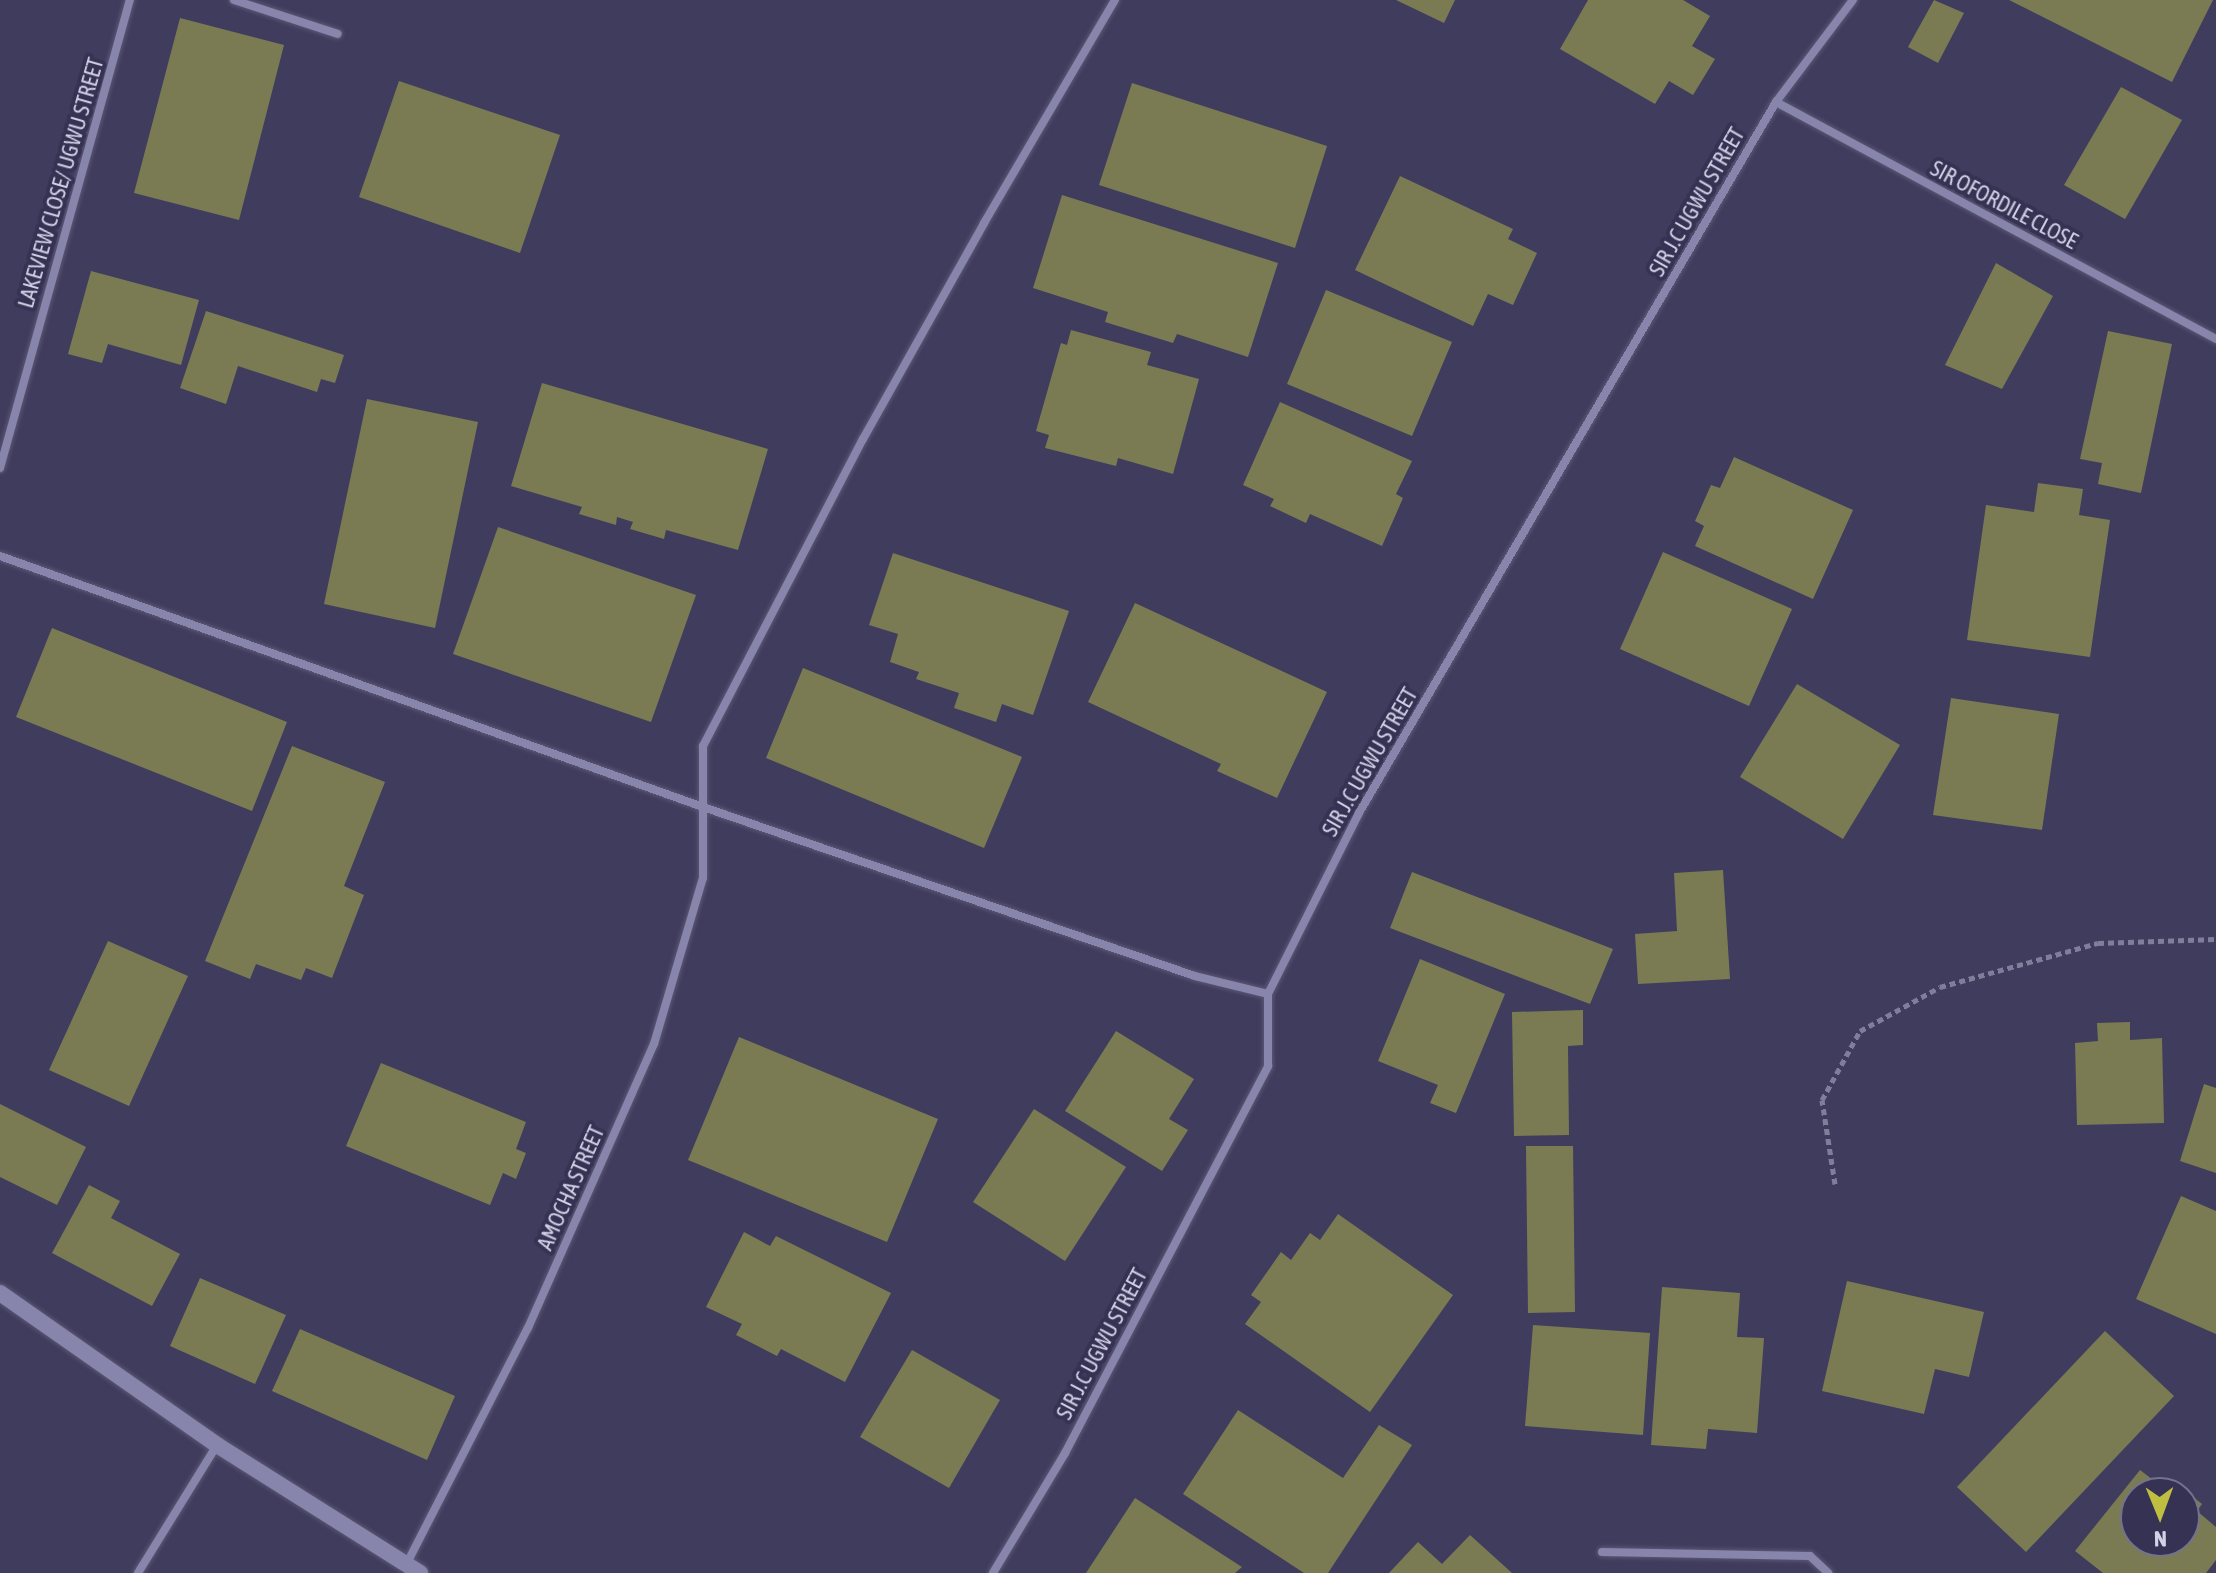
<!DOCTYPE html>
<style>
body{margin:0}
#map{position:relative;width:2216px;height:1573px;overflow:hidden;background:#403c5e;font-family:"Asap Condensed",sans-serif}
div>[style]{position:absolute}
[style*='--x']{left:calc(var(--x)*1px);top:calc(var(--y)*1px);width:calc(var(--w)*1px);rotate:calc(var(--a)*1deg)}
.building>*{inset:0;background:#7a7b53}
.path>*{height:5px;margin-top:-2.5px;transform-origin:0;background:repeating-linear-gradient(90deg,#817e9b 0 6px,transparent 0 10px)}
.roads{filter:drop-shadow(0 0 2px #5b5774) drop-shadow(0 0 2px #5b5774)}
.street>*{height:8px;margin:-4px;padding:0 4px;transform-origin:4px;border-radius:4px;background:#8885ac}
.secondary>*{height:16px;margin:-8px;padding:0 8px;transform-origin:8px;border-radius:8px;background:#8885ac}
span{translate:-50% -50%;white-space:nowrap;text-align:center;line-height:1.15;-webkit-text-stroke:8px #363253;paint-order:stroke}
.street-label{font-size:22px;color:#d3d1e7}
.north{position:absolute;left:2120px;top:1477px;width:80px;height:80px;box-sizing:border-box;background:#363253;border:2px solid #75728e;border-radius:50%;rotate:179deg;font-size:22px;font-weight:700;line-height:32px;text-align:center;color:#d3d1e7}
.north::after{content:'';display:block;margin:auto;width:28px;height:36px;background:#bfbe41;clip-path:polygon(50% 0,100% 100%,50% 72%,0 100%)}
</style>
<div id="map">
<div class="building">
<i style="clip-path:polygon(1396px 0,1455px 0,1444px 23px)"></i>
<i style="clip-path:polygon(1588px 0,1683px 0,1710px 16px,1692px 46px,1715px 59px,1693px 95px,1669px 81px,1655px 104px,1560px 49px)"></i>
<i style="clip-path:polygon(1934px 0,1964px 13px,1938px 63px,1908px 47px)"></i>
<i style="clip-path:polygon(2009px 0,2213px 0,2172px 82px)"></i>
<i style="clip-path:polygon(180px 18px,284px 45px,239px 220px,134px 193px)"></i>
<i style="clip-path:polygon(399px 81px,560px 135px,520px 253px,359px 197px)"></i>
<i style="clip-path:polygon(1132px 83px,1327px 146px,1295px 248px,1099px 185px)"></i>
<i style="clip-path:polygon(2121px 87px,2182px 120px,2125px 219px,2064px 185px)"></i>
<i style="clip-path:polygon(1400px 176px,1513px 229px,1508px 239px,1537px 253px,1513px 305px,1488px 294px,1473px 326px,1355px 270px)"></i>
<i style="clip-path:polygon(1062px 195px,1278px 263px,1248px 357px,1177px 334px,1173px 343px,1105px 322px,1108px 312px,1033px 288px)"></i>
<i style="clip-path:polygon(1996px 263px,2053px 296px,2002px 389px,1945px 365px)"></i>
<i style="clip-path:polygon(91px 271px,199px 300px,181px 365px,108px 344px,102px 363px,68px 354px)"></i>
<i style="clip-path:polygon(1326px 290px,1452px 342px,1412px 436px,1287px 384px)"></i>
<i style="clip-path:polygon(206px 311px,344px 355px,335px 383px,321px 379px,317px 392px,238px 366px,226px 404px,180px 388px)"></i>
<i style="clip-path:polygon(1071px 330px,1151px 352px,1147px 365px,1199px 379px,1173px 474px,1118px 458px,1116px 466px,1045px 448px,1049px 435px,1036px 431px,1061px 343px,1067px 345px)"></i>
<i style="clip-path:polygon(2108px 331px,2172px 344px,2141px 493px,2098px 484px,2102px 463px,2080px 459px)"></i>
<i style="clip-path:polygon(542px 383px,768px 449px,738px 550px,666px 530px,664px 539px,630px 529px,633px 522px,617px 517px,616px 525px,579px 514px,582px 507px,511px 486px)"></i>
<i style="clip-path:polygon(367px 399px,478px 422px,435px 628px,324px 604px)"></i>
<i style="clip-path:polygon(1280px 402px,1412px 461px,1396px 494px,1403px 498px,1382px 546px,1310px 514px,1306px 523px,1270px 506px,1274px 499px,1243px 485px)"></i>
<i style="clip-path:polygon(1734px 457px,1853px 510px,1813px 599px,1695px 546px,1704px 526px,1695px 521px,1711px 485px,1720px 488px)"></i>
<i style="clip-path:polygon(2038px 483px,2083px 489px,2079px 515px,2110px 520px,2090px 657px,1967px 640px,1986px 505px,2034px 512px)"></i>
<i style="clip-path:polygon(498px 527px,696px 595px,651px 722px,453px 654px)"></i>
<i style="clip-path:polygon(1663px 552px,1792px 609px,1749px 706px,1620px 649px)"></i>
<i style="clip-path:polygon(893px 553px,1069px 611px,1033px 715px,1002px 704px,996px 722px,954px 708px,959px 693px,916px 679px,919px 672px,890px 662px,898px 634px,869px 625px)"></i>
<i style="clip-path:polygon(1135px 603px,1327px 692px,1277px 798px,1217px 771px,1221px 764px,1088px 702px)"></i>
<i style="clip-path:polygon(52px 628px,287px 722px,252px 811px,16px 717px)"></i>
<i style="clip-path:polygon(803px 668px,1022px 757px,984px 848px,766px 758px)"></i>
<i style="clip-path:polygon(1797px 684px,1900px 745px,1843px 839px,1740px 777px)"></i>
<i style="clip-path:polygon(1951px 698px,2059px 714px,2042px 830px,1933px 815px)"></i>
<i style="clip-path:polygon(292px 746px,385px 782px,344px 886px,364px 895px,332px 978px,306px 968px,301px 980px,256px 964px,250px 979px,205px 961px)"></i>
<i style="clip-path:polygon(1723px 870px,1730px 979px,1638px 984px,1635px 934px,1677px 931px,1674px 873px)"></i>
<i style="clip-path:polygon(1412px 872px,1613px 949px,1590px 1004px,1390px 928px)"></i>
<i style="clip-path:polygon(108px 941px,188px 976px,129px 1106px,49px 1070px)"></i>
<i style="clip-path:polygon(1420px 959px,1505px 994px,1456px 1113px,1430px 1103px,1438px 1085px,1378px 1061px)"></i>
<i style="clip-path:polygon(1583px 1010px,1583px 1045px,1568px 1046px,1569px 1135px,1514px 1136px,1512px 1012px)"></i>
<i style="clip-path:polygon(2130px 1022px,2130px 1040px,2162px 1038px,2164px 1123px,2077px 1125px,2075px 1043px,2098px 1041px,2097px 1023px)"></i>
<i style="clip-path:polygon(1116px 1031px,1194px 1079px,1169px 1119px,1188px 1130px,1162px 1171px,1065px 1111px)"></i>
<i style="clip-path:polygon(739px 1037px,938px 1119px,887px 1242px,688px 1160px)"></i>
<i style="clip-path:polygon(381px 1063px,526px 1122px,516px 1149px,526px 1153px,516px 1179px,503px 1173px,490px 1205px,346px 1146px)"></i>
<i style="clip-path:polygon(2204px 1084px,2216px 1088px,2216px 1173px,2180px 1161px)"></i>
<i style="clip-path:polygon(0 1104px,86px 1147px,57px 1205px,0 1177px)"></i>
<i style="clip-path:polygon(1034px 1109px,1126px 1167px,1065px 1261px,973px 1202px)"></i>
<i style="clip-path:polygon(1526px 1146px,1573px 1146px,1575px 1312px,1528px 1313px)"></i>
<i style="clip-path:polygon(89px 1185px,120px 1201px,111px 1218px,180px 1254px,152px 1306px,52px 1253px)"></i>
<i style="clip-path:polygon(2181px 1196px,2216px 1211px,2216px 1334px,2136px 1299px)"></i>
<i style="clip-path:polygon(1338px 1214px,1453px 1295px,1370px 1412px,1245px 1324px,1261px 1302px,1251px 1295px,1281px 1252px,1291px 1260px,1310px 1233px,1320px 1240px)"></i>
<i style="clip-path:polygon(744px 1232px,770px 1246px,776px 1236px,891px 1293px,845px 1382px,781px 1349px,777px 1356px,736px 1335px,742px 1324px,706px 1307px)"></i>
<i style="clip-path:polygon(200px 1278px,286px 1315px,255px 1384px,170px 1346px)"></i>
<i style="clip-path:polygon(1847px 1281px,1984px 1312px,1969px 1377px,1935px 1369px,1924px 1414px,1822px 1391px)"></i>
<i style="clip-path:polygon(1662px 1287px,1740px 1293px,1737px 1337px,1764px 1338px,1757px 1433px,1708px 1429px,1706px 1449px,1651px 1445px)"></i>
<i style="clip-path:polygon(1533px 1325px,1650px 1333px,1643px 1435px,1525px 1426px)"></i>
<i style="clip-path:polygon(300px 1329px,455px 1396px,427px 1460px,272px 1391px)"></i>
<i style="clip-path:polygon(2105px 1331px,2174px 1396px,2026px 1552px,1957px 1487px)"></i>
<i style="clip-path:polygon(912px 1350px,1000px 1400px,949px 1488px,860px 1437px)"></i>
<i style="clip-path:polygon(1238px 1410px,1343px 1478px,1379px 1425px,1412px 1445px,1328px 1573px,1304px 1573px,1183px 1494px)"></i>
<i style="clip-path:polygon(evenodd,2140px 1470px,2169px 1492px,2177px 1484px,2202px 1504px,2197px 1511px,2216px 1527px,2216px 1560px,2206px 1573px,2103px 1573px,2075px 1551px,2140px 1470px,2136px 1493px,2184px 1493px,2184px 1541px,2136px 1541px,2136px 1493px)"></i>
<i style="clip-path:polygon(1135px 1498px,1242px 1567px,1235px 1573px,1086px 1573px)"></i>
<i style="clip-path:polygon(1470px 1535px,1512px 1573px,1389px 1573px,1418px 1542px,1442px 1564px)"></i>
</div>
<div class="path">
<i style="--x:1835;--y:1184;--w:85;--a:-98.8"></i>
<i style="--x:1822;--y:1100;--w:79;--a:-61.2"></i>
<i style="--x:1860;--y:1031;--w:91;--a:-28.8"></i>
<i style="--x:1940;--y:987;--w:164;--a:-15.6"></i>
<i style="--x:2098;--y:943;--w:118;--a:-1.9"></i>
</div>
<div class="roads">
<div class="street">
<i style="--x:234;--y:0;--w:109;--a:18.1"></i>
<i style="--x:1776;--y:102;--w:500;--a:28.3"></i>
<i style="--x:0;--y:468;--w:486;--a:-74.5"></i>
<i style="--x:0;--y:556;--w:746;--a:19.65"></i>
<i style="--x:703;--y:807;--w:520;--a:18.96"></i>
<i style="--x:1195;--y:976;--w:75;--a:13.9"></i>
<i style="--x:1602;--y:1552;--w:208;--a:1.1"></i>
<i style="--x:1810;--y:1556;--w:25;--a:43"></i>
<i style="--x:407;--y:1563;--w:264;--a:-62.8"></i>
<i style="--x:528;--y:1328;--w:311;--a:-66.1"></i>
<i style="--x:654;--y:1044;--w:173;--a:-73.6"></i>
<i style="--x:703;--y:878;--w:132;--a:-90"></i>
<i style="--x:703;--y:746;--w:346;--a:-62.5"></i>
<i style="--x:863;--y:439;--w:248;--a:-60.7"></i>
<i style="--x:984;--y:223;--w:259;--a:-59.6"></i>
<i style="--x:138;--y:1573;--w:150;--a:-58.3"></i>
<i style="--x:993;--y:1573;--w:140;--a:-59"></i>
<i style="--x:1065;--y:1453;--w:437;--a:-62.3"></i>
<i style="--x:1268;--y:1066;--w:72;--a:-90"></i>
<i style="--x:1268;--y:994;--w:203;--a:-63.3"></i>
<i style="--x:1359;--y:813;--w:824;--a:-59.61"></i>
<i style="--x:1776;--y:102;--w:128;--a:-53"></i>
</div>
<div class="secondary">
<i style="--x:0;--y:1293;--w:265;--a:35"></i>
<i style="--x:217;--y:1445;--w:240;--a:32.2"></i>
</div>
</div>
<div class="street-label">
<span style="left:61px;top:183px;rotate:-74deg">LAKEVIEW CLOSE/ UGWU STREET</span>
<span style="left:1697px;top:202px;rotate:-60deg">SIR J.C UGWU STREET</span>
<span style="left:2004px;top:205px;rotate:28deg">SIR OFORDILE CLOSE</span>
<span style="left:1370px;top:762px;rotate:-60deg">SIR J.C UGWU STREET</span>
<span style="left:571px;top:1188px;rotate:-66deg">AMOCHA STREET</span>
<span style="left:1102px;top:1344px;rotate:-62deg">SIR J.C UGWU STREET</span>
</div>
<div class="north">N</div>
</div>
